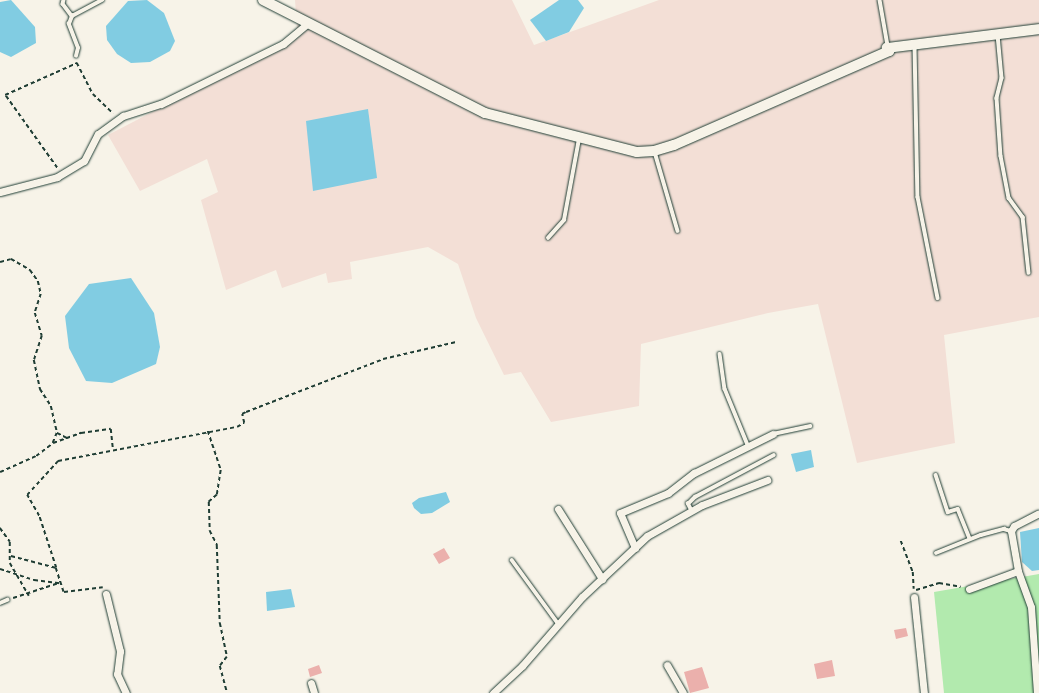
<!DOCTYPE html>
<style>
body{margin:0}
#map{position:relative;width:1039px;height:693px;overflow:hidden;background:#f7f3e8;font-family:Sriracha,sans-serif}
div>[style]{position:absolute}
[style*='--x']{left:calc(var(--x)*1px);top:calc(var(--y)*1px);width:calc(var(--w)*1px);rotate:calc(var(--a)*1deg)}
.built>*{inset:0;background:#f3dfd6}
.green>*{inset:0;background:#b2eaae}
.water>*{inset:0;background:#81cce2}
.building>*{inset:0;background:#ebb0ac}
.path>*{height:1.5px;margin-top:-0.75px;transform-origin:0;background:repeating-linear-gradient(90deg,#1f3d34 0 4px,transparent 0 7px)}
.roads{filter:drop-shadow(0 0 1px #1f3d34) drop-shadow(0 0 1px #1f3d34)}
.lane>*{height:3.5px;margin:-1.75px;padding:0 1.75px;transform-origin:1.75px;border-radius:1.75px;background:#f7f3e8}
.street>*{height:7px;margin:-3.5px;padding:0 3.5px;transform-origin:3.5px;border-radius:3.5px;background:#f7f3e8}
.secondary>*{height:10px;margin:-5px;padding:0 5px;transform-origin:5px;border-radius:5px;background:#f7f3e8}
span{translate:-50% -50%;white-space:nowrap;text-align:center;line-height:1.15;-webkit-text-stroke:4px #f7f3e8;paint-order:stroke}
</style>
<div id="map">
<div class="built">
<i style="clip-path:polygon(295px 0,512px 0,534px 45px,659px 0,1039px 0,1039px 317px,944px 335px,955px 443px,857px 463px,818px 304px,768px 313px,641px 344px,639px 406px,551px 422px,521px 372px,504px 375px,476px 318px,458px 264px,428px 247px,350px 262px,352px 279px,328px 283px,326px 273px,282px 288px,276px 270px,226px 290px,201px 200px,218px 192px,207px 159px,140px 191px,108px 135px,260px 56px,289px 36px,297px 28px)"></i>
</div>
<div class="green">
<i style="clip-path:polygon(1039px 574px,1039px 693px,944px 693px,934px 592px)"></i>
</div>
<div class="water">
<i style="clip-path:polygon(11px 0,35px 27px,36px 43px,11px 57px,0 52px,0 2px)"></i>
<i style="clip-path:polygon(147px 0,164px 13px,175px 41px,170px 51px,150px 62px,131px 63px,117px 54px,107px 40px,106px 26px,128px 1px)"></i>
<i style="clip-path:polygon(559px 0,578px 0,584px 8px,569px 32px,546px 41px,530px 20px)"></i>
<i style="clip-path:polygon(368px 109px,377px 178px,313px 191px,306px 121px)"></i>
<i style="clip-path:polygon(131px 278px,154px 313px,160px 347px,156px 364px,112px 383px,86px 381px,69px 348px,65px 316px,89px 284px)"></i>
<i style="clip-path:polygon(811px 450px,814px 467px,796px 472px,791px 454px)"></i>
<i style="clip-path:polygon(446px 492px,450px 502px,432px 513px,421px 514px,414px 508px,412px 503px,419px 498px)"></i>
<i style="clip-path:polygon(1039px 528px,1039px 570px,1032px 571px,1022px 562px,1020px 532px)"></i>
<i style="clip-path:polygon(291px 589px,295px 607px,267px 611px,266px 592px)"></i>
</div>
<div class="building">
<i style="clip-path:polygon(444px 548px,450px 558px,439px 564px,433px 554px)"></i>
<i style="clip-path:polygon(906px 628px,908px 636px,896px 639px,894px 630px)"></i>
<i style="clip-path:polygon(832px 660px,835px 676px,817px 679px,814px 664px)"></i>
<i style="clip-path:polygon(319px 665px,322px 673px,310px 677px,308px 669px)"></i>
<i style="clip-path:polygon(702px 667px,709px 688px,690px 693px,684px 672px)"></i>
</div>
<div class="path">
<i style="--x:77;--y:63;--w:35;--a:63"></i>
<i style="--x:93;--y:94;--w:28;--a:44"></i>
<i style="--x:57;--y:168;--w:90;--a:-125.5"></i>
<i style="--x:5;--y:95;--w:79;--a:-24"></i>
<i style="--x:0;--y:262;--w:11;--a:-15"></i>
<i style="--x:11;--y:259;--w:22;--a:30"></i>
<i style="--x:30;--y:270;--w:14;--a:54"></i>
<i style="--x:38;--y:281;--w:13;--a:77"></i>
<i style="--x:41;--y:294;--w:20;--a:108"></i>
<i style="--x:35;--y:313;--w:24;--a:73"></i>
<i style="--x:42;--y:336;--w:25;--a:108"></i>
<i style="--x:34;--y:360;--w:30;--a:78"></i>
<i style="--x:40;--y:389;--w:20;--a:57"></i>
<i style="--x:51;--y:406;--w:28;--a:77"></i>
<i style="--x:57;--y:433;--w:11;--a:112"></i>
<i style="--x:208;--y:431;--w:41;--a:71.6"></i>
<i style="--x:221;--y:470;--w:25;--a:99"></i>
<i style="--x:217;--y:495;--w:11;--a:139"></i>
<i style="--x:209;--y:502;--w:29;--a:88"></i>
<i style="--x:210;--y:531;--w:16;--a:63"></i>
<i style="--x:217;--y:545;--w:78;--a:87.8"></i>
<i style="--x:220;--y:623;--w:35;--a:78"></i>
<i style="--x:227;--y:657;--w:11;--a:128"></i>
<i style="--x:220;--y:666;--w:28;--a:75"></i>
<i style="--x:57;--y:433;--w:11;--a:27"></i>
<i style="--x:0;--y:472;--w:39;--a:-24"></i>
<i style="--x:36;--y:456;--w:21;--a:-37"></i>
<i style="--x:53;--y:443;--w:30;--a:-20"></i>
<i style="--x:81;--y:433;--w:30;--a:-8"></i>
<i style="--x:111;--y:429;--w:19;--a:84"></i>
<i style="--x:0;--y:528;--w:17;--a:54"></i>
<i style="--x:10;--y:542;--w:21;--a:90"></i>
<i style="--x:10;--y:563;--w:38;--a:60"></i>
<i style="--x:901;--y:541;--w:33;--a:69"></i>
<i style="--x:913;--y:572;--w:17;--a:87"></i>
<i style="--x:11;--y:556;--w:47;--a:14.9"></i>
<i style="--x:56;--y:568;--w:25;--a:72"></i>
<i style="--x:64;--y:592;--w:39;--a:-7"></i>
<i style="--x:56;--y:568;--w:55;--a:-108.1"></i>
<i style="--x:39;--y:516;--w:24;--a:-120"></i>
<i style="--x:27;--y:495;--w:46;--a:-47.6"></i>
<i style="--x:58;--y:461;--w:182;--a:-10.8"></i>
<i style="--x:237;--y:427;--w:8;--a:-30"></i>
<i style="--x:244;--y:423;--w:9;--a:-103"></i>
<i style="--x:242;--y:414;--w:4;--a:-27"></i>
<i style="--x:246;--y:412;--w:147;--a:-21.1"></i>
<i style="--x:383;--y:359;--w:75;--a:-13.1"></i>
<i style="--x:0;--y:569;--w:36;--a:18"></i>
<i style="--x:34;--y:580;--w:26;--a:7"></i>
<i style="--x:916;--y:590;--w:24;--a:-17"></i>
<i style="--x:939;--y:583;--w:22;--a:10"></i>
<i style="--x:13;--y:598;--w:48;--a:-18.1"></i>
</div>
<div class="roads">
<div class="lane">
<i style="--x:64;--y:0;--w:4;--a:104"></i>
<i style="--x:63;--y:4;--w:15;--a:53"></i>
<i style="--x:880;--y:0;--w:47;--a:80.1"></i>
<i style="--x:998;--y:35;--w:43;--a:84.7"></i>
<i style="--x:1002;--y:78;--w:21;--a:104"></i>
<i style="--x:997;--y:98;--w:58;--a:86.1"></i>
<i style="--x:1001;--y:156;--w:43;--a:79.2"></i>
<i style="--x:1009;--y:198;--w:24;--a:54"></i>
<i style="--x:1023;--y:217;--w:56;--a:83.9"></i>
<i style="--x:915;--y:46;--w:151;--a:88.9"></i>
<i style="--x:918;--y:197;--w:103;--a:78.8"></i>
<i style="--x:76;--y:56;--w:8;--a:-76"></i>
<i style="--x:78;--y:48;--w:26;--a:-111"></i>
<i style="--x:69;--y:24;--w:9;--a:-69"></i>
<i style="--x:72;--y:16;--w:34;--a:-28"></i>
<i style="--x:655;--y:152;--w:82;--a:73.8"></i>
<i style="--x:548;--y:238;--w:24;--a:-48"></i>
<i style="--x:564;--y:220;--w:82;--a:-79.5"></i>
<i style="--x:720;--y:354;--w:35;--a:82"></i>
<i style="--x:725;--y:389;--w:61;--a:67.7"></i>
<i style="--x:773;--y:434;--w:38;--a:-12"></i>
<i style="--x:936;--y:475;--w:39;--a:72"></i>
<i style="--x:948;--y:512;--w:10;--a:-17"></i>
<i style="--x:958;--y:509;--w:32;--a:68"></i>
<i style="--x:691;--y:510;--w:7;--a:-117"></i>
<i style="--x:688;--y:504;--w:10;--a:-45"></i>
<i style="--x:695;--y:497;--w:89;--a:-28"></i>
<i style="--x:936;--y:553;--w:48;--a:-21.8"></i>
<i style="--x:981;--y:535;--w:24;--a:-15"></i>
<i style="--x:1004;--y:529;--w:7;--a:16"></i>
<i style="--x:512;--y:560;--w:78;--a:53.9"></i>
<i style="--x:0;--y:603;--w:8;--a:-23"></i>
</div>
<div class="street">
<i style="--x:0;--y:192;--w:59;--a:-14.7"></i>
<i style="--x:57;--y:177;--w:31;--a:-31"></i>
<i style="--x:84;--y:161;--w:30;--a:-63"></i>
<i style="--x:98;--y:134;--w:31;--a:-36"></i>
<i style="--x:123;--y:116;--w:40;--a:-18"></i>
<i style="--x:161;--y:104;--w:136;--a:-26.2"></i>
<i style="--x:283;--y:44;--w:31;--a:-40"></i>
<i style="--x:558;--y:509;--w:83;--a:57.8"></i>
<i style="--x:635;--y:548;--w:38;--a:-113"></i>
<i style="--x:620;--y:513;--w:52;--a:-22.6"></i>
<i style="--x:668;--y:493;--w:33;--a:-38"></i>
<i style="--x:694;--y:473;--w:88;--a:-26.3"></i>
<i style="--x:969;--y:589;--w:52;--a:-20.2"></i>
<i style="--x:106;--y:594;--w:59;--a:76.2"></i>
<i style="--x:120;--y:651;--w:23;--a:97"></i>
<i style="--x:117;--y:674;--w:21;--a:65"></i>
<i style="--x:914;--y:597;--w:97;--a:84.1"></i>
<i style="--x:667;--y:665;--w:32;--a:60"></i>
<i style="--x:311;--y:683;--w:10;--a:73"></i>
<i style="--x:493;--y:693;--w:40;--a:-43"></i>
<i style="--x:522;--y:666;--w:91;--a:-49"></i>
<i style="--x:582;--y:597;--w:89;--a:-43.2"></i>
<i style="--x:647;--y:536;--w:63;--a:-29.4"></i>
<i style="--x:702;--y:505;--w:70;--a:-21"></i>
<i style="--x:1037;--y:693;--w:86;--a:-94"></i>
<i style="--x:1031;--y:607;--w:38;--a:-110"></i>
<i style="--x:1018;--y:571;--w:41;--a:-99.9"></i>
<i style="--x:1011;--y:531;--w:6;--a:-59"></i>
<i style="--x:1014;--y:526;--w:27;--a:-27"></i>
</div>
<div class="secondary">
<i style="--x:263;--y:0;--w:249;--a:27"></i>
<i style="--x:485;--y:113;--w:157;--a:14.4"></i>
<i style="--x:637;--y:152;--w:17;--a:-3"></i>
<i style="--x:654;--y:151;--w:21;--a:-17"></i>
<i style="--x:674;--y:145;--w:235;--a:-23.6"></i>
<i style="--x:889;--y:51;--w:4;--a:-124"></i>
<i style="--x:887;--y:48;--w:153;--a:-7.1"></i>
</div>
</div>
</div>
